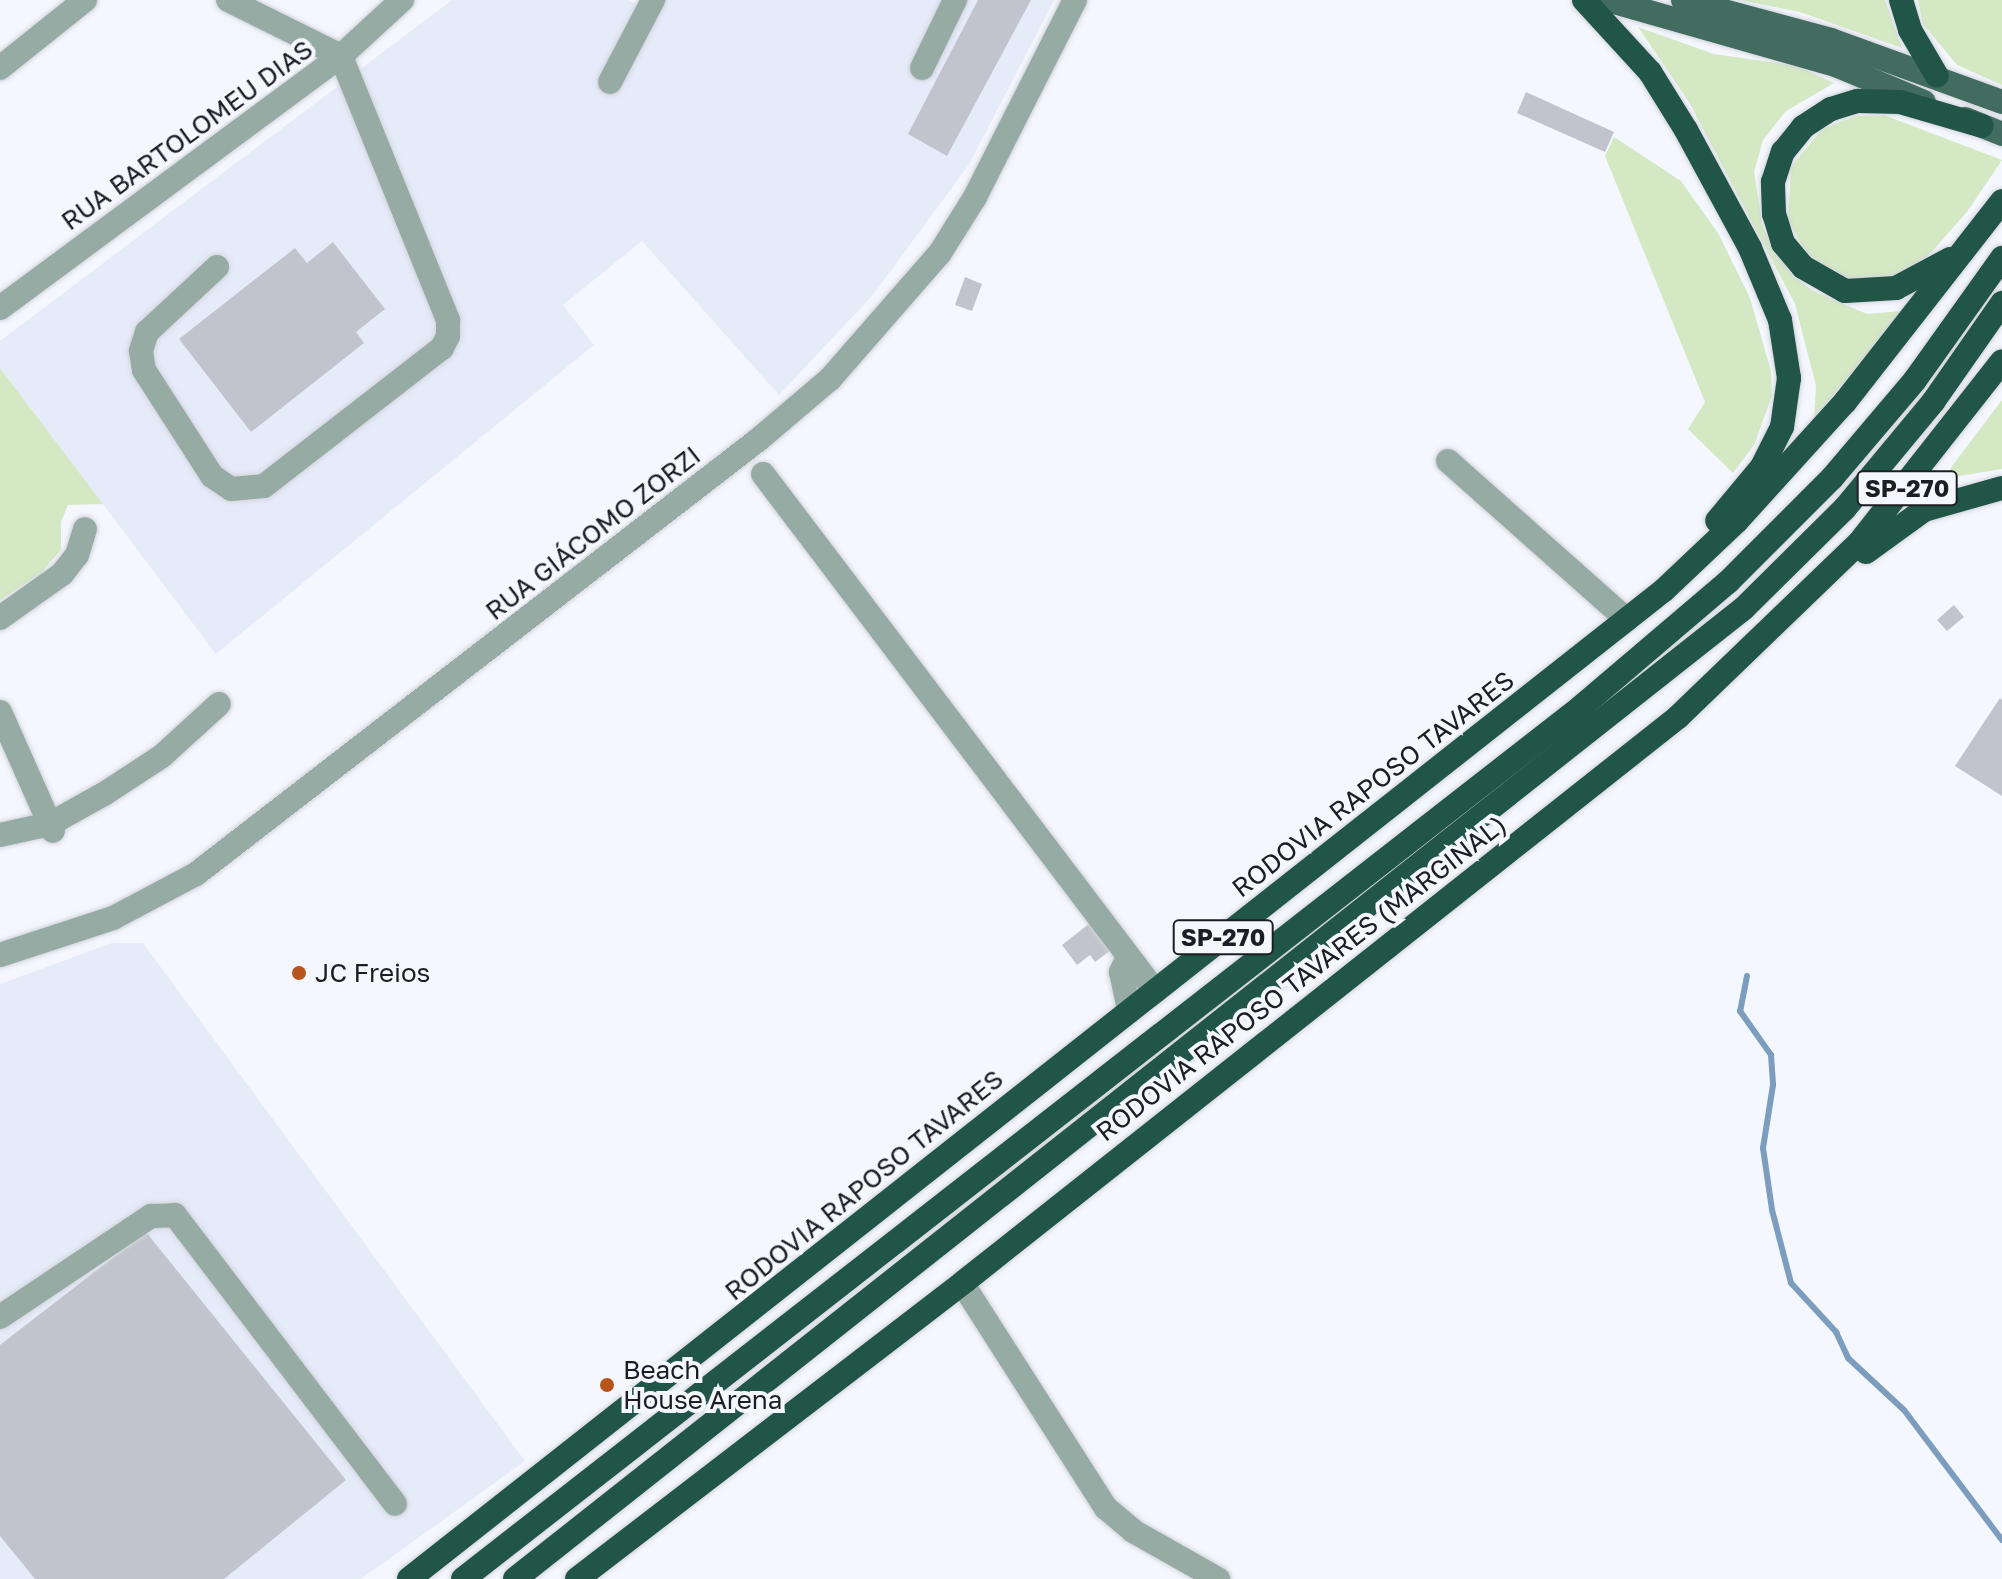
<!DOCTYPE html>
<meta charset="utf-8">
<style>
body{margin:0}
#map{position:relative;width:2002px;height:1579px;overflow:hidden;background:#f5f7fe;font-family:"Golos Text",sans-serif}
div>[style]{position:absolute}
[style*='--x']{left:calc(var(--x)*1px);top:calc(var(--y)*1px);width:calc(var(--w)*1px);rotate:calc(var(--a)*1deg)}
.built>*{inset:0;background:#e6ebfa}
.green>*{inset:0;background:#d4e9c3}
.stream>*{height:6px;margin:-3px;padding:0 3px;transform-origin:3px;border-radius:3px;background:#7c9dbd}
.building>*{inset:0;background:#c1c4cc}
.roads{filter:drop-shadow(0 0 2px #d2d4db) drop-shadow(0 0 2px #d2d4db)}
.minor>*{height:24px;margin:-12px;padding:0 12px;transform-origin:12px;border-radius:12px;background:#95aba4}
.major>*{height:24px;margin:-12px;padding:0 12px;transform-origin:12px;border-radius:12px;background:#426c60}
.highway>*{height:24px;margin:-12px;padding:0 12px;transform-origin:12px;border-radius:12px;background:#215548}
.dots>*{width:22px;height:22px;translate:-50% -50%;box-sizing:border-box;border:4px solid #f5f7fe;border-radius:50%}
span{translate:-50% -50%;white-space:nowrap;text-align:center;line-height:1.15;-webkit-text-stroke:8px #f5f7fe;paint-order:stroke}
.shield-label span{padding:2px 6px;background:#f5f7fe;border:2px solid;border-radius:6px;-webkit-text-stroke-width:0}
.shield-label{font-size:24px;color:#1d1e21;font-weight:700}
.street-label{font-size:26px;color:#1d1e21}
.poi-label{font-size:26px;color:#1d1e21}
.left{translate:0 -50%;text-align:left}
</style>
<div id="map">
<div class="built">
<i style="clip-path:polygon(452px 0,628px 0,636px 4px,647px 0,1054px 0,970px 163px,873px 295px,779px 395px,642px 241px,563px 305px,594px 345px,216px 654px,0 368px,0 341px)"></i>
<i style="clip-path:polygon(112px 943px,143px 943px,525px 1461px,361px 1579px,0 1579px,0 984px)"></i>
</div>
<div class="green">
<i style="clip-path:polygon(1739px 0,1885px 0,1902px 48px,1800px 12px)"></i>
<i style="clip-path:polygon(1918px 0,2002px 0,2002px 85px,1957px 65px,1923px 24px)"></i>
<i style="clip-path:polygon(1638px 27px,1714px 54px,1797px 66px,1834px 83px,1786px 111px,1763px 140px,1754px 172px,1763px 228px,1792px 275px,1813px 291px,1867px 314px,1902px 311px,1814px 419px,1816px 386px,1795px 304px,1689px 102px)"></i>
<i style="clip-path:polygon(1884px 115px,2002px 160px,1967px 212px,1927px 257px,1890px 278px,1849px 279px,1820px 266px,1802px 246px,1788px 219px,1791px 167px,1822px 129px,1856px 116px)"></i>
<i style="clip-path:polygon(1614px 137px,1681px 181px,1718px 233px,1750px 298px,1771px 371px,1772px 396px,1754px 445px,1733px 473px,1688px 429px,1705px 402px,1605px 156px)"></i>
<i style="clip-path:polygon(0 368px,103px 504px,68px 505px,61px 522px,61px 550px,40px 574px,0 600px)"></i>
<i style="clip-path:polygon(2002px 400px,2002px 469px,1947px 478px,1952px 466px)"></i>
</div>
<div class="stream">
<i style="--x:1747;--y:976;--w:36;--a:101"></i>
<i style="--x:1740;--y:1011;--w:54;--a:54.8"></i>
<i style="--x:1771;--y:1055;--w:30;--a:86"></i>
<i style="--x:1773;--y:1085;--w:64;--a:99"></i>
<i style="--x:1763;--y:1148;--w:63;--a:81.7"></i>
<i style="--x:1772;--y:1210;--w:75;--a:75.4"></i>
<i style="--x:1791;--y:1283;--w:67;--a:47.4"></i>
<i style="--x:1836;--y:1332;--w:29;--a:65"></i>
<i style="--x:1848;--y:1358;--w:76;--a:42.9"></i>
<i style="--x:1904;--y:1410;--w:163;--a:53"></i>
</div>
<div class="building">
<i style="clip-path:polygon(978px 0,1031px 0,947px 156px,908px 134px)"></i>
<i style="clip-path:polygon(1526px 92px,1614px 132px,1605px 152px,1517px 113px)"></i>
<i style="clip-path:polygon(333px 242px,385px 309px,356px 332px,364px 343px,251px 432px,179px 339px,295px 248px,307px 263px)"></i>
<i style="clip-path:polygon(965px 277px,982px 284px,972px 311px,955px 305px)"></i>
<i style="clip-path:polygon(1954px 605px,1964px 617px,1947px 631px,1937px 620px)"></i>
<i style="clip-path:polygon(2000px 698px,2002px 700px,2002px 796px,1955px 766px)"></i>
<i style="clip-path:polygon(1090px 923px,1123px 941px,1095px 962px,1090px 955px,1077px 965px,1062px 945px)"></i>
<i style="clip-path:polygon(146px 1232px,346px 1480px,224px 1579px,35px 1579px,0 1536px,0 1345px)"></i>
</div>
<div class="roads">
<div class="minor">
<i style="--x:0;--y:68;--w:109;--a:-38.7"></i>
<i style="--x:922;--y:68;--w:76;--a:-64.1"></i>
<i style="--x:610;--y:82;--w:93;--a:-62.3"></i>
<i style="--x:217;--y:267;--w:96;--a:137.1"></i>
<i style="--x:147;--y:332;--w:20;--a:108"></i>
<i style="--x:141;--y:351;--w:19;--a:81"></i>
<i style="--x:144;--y:370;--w:126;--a:57.3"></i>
<i style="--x:212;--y:476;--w:23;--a:34"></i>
<i style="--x:231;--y:489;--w:33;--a:-5"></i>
<i style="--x:264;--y:486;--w:225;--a:-37.8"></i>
<i style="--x:442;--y:348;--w:13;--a:-63"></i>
<i style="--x:448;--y:336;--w:16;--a:-90"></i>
<i style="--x:448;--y:320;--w:285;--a:-112.1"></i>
<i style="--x:341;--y:56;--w:126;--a:-153.6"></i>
<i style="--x:0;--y:308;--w:424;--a:-36.5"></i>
<i style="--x:341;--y:56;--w:83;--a:-42.6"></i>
<i style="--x:1448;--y:461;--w:239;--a:41.6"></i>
<i style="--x:763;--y:474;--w:649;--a:52.83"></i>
<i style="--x:0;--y:618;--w:76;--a:-35.4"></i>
<i style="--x:62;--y:574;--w:24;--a:-52"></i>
<i style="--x:77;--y:555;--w:27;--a:-73"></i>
<i style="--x:0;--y:712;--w:130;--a:66"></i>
<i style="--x:0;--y:835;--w:51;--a:-12.4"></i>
<i style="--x:50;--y:824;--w:62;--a:-29.1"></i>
<i style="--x:104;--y:794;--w:69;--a:-33.2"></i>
<i style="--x:162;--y:756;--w:77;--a:-42.4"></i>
<i style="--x:0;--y:955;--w:119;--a:-18.1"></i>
<i style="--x:113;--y:918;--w:94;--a:-27.9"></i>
<i style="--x:196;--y:874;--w:710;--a:-37.68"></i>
<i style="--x:758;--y:440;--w:94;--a:-40.3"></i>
<i style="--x:830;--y:379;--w:167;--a:-48.9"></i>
<i style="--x:940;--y:253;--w:66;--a:-58"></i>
<i style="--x:975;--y:197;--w:221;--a:-63.1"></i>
<i style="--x:1128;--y:957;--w:17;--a:115"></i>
<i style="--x:1121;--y:972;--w:40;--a:78"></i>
<i style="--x:962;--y:1283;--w:267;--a:57.4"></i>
<i style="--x:1106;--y:1508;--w:35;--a:40"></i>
<i style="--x:1133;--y:1531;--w:98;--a:29.5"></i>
<i style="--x:0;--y:1317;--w:182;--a:-33.8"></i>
<i style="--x:151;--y:1216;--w:24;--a:-2"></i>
<i style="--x:175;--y:1215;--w:363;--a:52.7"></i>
</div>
<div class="major">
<i style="--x:1607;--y:0;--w:240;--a:15.9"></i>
<i style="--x:1838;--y:66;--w:93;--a:22.7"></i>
<i style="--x:1683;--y:0;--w:153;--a:15.1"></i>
<i style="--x:1831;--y:40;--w:182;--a:19.9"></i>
<i style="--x:1965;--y:119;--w:40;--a:22"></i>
</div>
<div class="highway">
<i style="--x:1584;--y:0;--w:98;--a:47.5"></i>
<i style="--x:1650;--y:72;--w:68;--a:58.2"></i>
<i style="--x:1686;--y:130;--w:134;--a:61.5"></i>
<i style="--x:1750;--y:248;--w:78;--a:67.4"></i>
<i style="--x:1780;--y:320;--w:59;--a:81.2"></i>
<i style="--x:1789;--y:378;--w:49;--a:98.1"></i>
<i style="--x:1782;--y:427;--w:45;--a:116.6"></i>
<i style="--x:1762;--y:467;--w:70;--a:129.8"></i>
<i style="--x:1901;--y:0;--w:31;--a:73"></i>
<i style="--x:1910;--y:30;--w:53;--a:59.6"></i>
<i style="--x:1950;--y:259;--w:61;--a:151.8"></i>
<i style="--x:1896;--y:288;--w:51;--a:176.6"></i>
<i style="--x:1845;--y:291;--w:48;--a:-150.3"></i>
<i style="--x:1803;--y:267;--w:31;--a:-130"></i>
<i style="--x:1783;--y:243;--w:30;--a:-107"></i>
<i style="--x:1774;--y:214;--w:32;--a:-92"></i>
<i style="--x:1773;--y:182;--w:32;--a:-72"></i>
<i style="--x:1783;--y:152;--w:32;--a:-51"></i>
<i style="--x:1803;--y:127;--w:33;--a:-33"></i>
<i style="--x:1831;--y:109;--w:28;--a:-17"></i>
<i style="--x:1858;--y:101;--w:42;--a:1.4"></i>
<i style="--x:1900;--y:102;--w:85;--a:16.3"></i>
<i style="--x:1866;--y:552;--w:72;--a:-35.9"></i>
<i style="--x:1924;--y:510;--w:81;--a:-15.8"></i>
<i style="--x:409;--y:1579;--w:1598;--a:-38.24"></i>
<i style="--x:1664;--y:590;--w:100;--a:-43.4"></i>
<i style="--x:1737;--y:521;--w:161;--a:-47.8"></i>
<i style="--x:1845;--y:402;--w:255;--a:-52"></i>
<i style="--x:463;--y:1579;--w:1418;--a:-37.95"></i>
<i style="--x:1581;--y:707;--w:193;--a:-40.4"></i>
<i style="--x:1728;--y:582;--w:147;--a:-45"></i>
<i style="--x:1832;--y:478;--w:128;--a:-49.7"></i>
<i style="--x:1915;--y:380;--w:150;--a:-54.5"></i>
<i style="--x:515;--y:1579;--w:1566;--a:-38.31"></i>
<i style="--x:1744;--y:608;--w:142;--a:-44.7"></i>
<i style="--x:1845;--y:508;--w:138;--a:-50.3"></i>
<i style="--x:1933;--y:402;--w:121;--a:-55.1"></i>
<i style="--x:577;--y:1579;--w:489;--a:-37.5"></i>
<i style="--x:965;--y:1281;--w:909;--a:-38.34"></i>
<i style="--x:1678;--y:717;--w:251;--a:-43.9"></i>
<i style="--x:1859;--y:543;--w:231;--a:-51.8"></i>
</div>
</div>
<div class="dots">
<i style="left:299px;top:973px;background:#b6541a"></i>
<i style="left:607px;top:1385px;background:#b6541a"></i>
</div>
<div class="shield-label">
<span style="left:1907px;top:488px">SP-270</span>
<span style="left:1223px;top:937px">SP-270</span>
</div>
<div class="street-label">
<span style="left:187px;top:135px;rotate:-36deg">RUA BARTOLOMEU DIAS</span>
<span style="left:593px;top:533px;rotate:-38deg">RUA GIÁCOMO ZORZI</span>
<span style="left:1373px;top:784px;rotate:-38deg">RODOVIA RAPOSO TAVARES</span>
<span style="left:1301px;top:978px;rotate:-38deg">RODOVIA RAPOSO TAVARES (MARGINAL)</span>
<span style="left:864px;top:1185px;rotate:-39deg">RODOVIA RAPOSO TAVARES</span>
</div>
<div class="poi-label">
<span class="left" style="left:315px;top:973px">JC Freios</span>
<span class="left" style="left:623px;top:1385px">Beach<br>House Arena</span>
</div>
</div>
